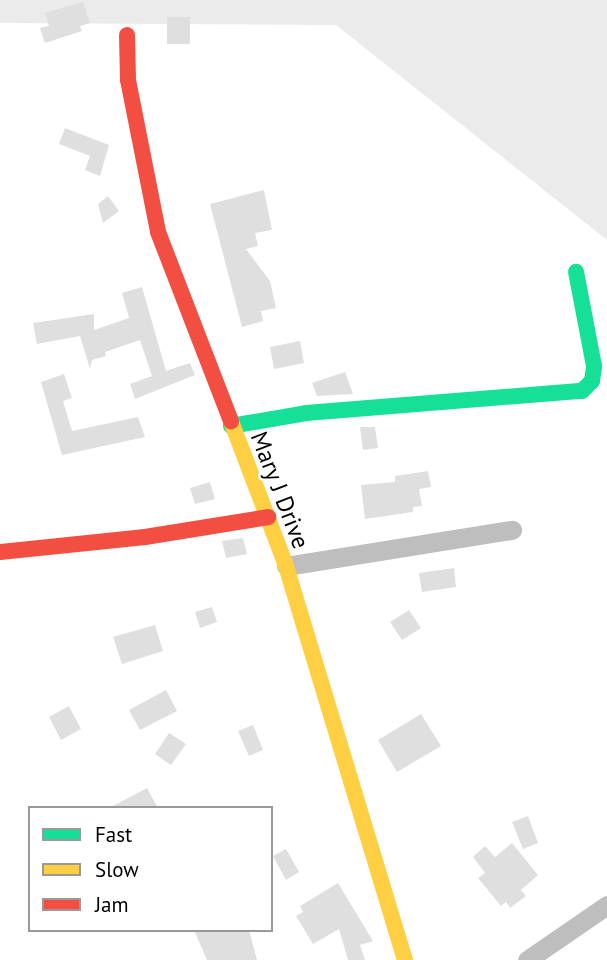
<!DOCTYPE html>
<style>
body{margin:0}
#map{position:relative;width:607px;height:960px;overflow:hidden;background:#fff;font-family:"PT Sans",sans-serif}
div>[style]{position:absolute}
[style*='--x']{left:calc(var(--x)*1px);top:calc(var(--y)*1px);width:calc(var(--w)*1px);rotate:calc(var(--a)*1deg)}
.green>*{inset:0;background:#ebebeb}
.building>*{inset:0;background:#dfdfdf}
.street>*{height:19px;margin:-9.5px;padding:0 9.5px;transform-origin:9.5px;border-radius:9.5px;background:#bebebe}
.fast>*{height:16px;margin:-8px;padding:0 8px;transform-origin:8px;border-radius:8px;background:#16e098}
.slow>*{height:16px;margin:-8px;padding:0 8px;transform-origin:8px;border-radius:8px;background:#ffcf43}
.jam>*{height:16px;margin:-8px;padding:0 8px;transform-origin:8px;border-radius:8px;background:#f24e42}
span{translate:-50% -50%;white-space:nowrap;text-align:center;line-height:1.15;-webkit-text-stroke:5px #fff;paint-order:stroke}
.street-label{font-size:24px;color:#000}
.legend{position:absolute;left:28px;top:806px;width:245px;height:126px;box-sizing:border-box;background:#fff;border:2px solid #999;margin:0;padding:9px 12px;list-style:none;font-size:21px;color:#000}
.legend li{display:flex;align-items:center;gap:14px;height:35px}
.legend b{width:35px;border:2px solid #999}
</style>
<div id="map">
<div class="green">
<i style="clip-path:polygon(0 0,607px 0,607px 240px,336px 25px,0 23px)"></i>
</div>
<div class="building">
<i style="clip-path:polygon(83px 2px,90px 23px,80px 26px,82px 31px,45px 43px,40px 28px,49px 26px,45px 13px)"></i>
<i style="clip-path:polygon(167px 17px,190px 17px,190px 44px,167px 44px)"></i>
<i style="clip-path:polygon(65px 128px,109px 145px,100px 176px,85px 170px,90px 156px,59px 144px)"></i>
<i style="clip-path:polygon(264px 190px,272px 230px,255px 233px,258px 246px,246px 249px,270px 281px,276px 308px,261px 311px,263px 321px,242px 327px,210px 204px)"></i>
<i style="clip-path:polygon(108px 196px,119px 211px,103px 223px,98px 204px)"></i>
<i style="clip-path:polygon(142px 287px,166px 371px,190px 363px,195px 375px,135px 399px,130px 384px,152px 376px,140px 340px,105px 352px,106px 356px,92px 360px,90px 369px,80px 336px,37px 344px,33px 323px,94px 314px,94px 330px,129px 318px,122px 293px)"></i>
<i style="clip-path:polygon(300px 341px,304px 363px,274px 369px,270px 347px)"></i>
<i style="clip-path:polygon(345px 372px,353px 394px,317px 396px,312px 383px)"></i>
<i style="clip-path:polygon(64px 374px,72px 398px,63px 401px,72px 431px,138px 417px,145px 437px,62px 455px,41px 382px)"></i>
<i style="clip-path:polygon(360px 427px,375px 427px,378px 448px,363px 450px)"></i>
<i style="clip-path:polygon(428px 471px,431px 487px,419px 489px,422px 506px,413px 507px,413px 512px,365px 519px,361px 485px,395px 482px,395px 476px)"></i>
<i style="clip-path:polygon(210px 482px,215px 499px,195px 504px,190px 488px)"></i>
<i style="clip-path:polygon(243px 538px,247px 554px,226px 558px,222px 541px)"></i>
<i style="clip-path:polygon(454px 568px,456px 587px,422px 592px,419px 573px)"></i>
<i style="clip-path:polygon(212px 607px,217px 622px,200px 628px,195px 612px)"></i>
<i style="clip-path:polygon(409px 610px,421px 628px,402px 640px,390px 622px)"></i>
<i style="clip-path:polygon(155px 625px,163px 651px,122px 664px,113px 637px)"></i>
<i style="clip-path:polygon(166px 690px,177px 711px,140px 730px,129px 710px)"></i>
<i style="clip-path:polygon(69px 706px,81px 729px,61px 740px,49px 717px)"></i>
<i style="clip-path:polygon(421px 714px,441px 746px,397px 772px,378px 740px)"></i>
<i style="clip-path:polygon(253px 725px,263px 750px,249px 756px,238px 731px)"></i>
<i style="clip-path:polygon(169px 733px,186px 744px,171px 765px,155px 754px)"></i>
<i style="clip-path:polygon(147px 788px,158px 808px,109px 808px)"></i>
<i style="clip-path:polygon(528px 816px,538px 843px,523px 849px,512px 822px)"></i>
<i style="clip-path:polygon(512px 843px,538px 875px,521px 890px,526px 896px,510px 908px,506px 902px,501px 906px,478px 878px,485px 873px,473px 857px,485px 846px,495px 857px)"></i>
<i style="clip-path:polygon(286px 849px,299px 872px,286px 880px,273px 856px)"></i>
<i style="clip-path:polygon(338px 883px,373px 941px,360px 945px,365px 960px,348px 960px,339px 929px,313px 944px,296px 916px,303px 912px,300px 906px)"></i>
<i style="clip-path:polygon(194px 930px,249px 930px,257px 960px,207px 960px)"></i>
</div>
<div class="street">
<i style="--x:286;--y:566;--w:229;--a:-9.1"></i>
<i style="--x:527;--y:960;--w:97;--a:-34.5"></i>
</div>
<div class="fast">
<i style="--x:231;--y:426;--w:76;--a:-9.8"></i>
<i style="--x:306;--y:413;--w:277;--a:-4.6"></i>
<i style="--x:582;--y:391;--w:14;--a:-45"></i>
<i style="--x:592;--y:381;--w:15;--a:-82"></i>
<i style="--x:594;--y:366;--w:96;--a:-100.8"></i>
</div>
<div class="slow">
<i style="--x:231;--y:421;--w:155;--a:69.2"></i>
<i style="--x:286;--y:566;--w:412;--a:73.2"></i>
</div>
<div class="jam">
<i style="--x:127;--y:35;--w:45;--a:88.7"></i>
<i style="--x:128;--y:80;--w:155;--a:78.8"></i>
<i style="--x:158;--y:232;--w:203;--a:68.9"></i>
<i style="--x:0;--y:552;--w:146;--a:-5.9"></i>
<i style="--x:145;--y:537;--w:125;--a:-9.2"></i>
</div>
<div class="street-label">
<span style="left:280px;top:490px;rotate:69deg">Mary J Drive</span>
</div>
<ul class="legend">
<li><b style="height:9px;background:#16e098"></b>Fast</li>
<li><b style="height:9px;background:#ffcf43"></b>Slow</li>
<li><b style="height:9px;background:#f24e42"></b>Jam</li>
</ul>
</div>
